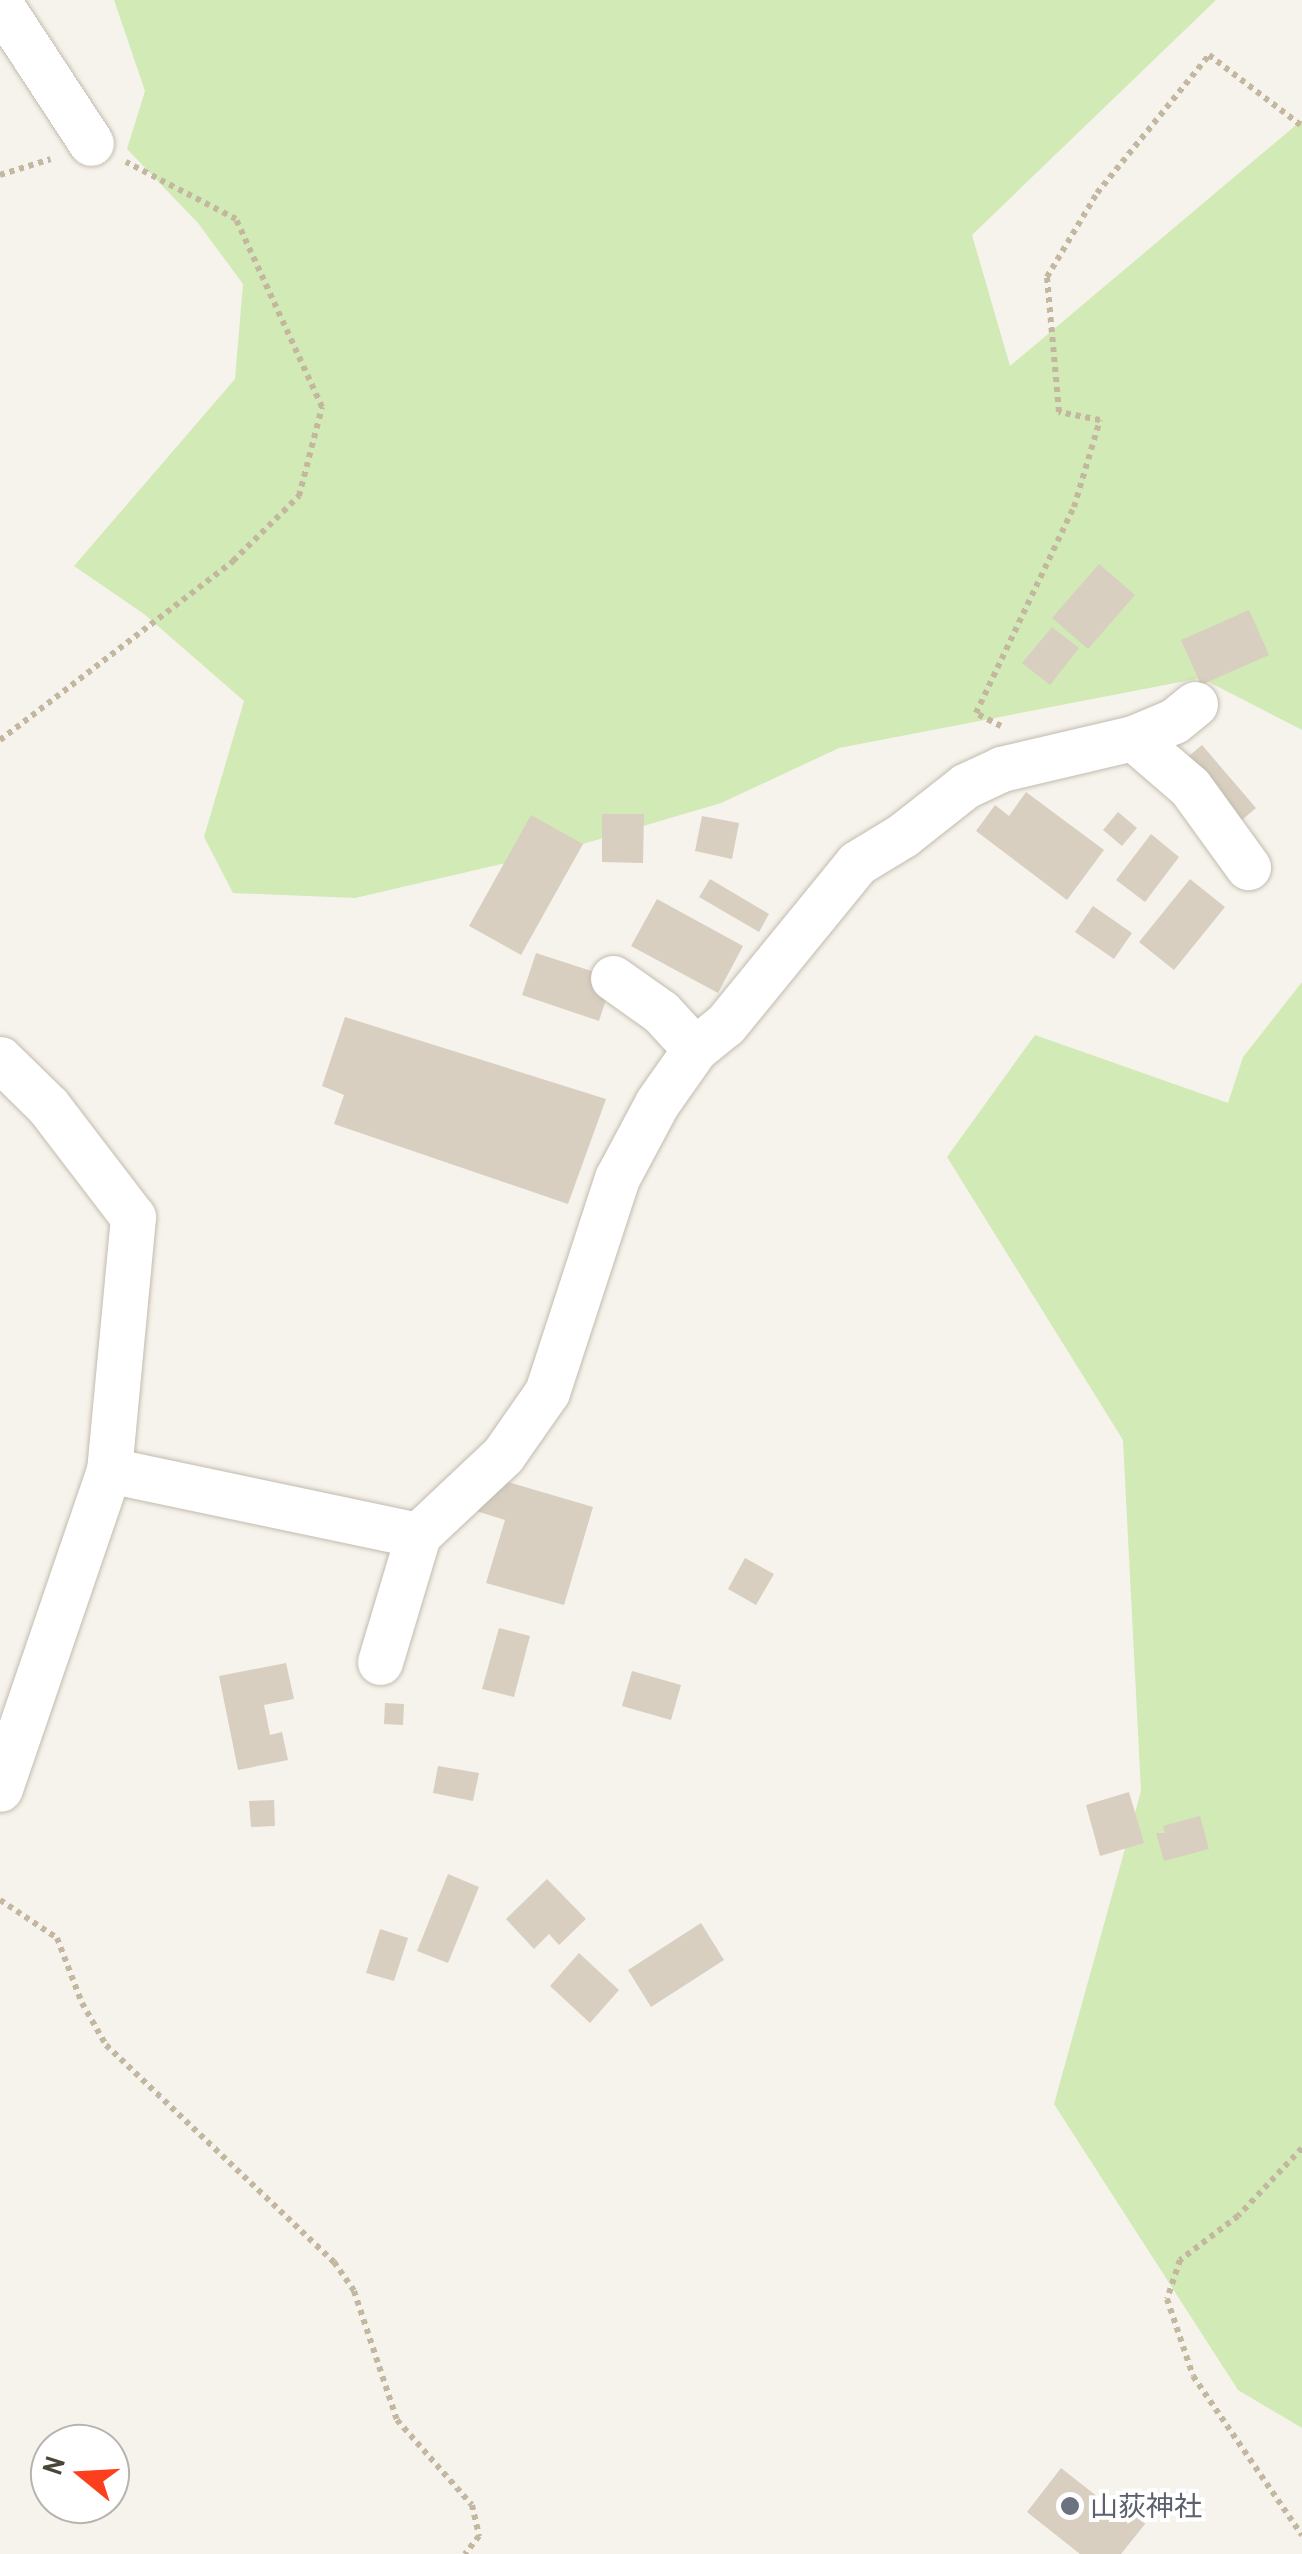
<!DOCTYPE html>
<meta charset="utf-8">
<style>
body{margin:0}
#map{position:relative;width:1302px;height:2554px;overflow:hidden;background:#f6f3ec;font-family:"Archivo Narrow","Noto Sans JP",sans-serif}
div>[style]{position:absolute}
[style*='--x']{left:calc(var(--x)*1px);top:calc(var(--y)*1px);width:calc(var(--w)*1px);rotate:calc(var(--a)*1deg)}
.green>*{inset:0;background:#d2eab5}
.building>*{inset:0;background:#d8cfc1}
.path>*{height:6px;margin-top:-3px;transform-origin:0;background:repeating-linear-gradient(90deg,#c4b79f 0 5px,transparent 0 10px)}
.roads{filter:drop-shadow(0 0 2px #c2bbae) drop-shadow(0 0 2px #c2bbae)}
.street>*{height:45px;margin:-22.5px;padding:0 22.5px;transform-origin:22.5px;border-radius:22.5px;background:#fff}
.dots>*{width:28px;height:28px;translate:-50% -50%;box-sizing:border-box;border:5px solid #fff;border-radius:50%}
span{translate:-50% -50%;white-space:nowrap;text-align:center;line-height:1.15;-webkit-text-stroke:8px #fff;paint-order:stroke}
.worship-label{font-size:28px;color:#5b616d}
.left{translate:0 -50%;text-align:left}
.north{position:absolute;left:30px;top:2424px;width:100px;height:100px;box-sizing:border-box;background:#fff;border:2px solid #b7b4b0;border-radius:50%;rotate:288deg;font-size:28px;font-weight:700;line-height:40px;text-align:center;color:#4b4439}
.north::after{content:'';display:block;margin:auto;width:35px;height:45px;background:#fc3f1d;clip-path:polygon(50% 0,100% 100%,50% 72%,0 100%)}
</style>
<div id="map">
<div class="green">
<i style="clip-path:polygon(114px 0,1216px 0,972px 235px,1010px 366px,1302px 120px,1302px 730px,1201px 678px,839px 748px,721px 803px,566px 849px,355px 898px,233px 893px,204px 837px,244px 701px,144px 614px,74px 566px,235px 379px,243px 284px,198px 223px,127px 149px,145px 91px)"></i>
<i style="clip-path:polygon(1302px 982px,1302px 2428px,1238px 2390px,1054px 2104px,1141px 1791px,1123px 1440px,947px 1157px,1035px 1035px,1228px 1103px,1243px 1057px)"></i>
</div>
<div class="building">
<i style="clip-path:polygon(1099px 564px,1135px 595px,1088px 649px,1052px 618px)"></i>
<i style="clip-path:polygon(1249px 610px,1269px 655px,1201px 685px,1181px 640px)"></i>
<i style="clip-path:polygon(1052px 627px,1079px 648px,1050px 685px,1022px 663px)"></i>
<i style="clip-path:polygon(1202px 745px,1256px 808px,1236px 825px,1183px 761px)"></i>
<i style="clip-path:polygon(1026px 792px,1104px 850px,1067px 900px,976px 831px,995px 805px,1009px 816px)"></i>
<i style="clip-path:polygon(1118px 812px,1137px 828px,1122px 846px,1103px 830px)"></i>
<i style="clip-path:polygon(602px 814px,644px 814px,643px 863px,602px 862px)"></i>
<i style="clip-path:polygon(531px 815px,583px 844px,521px 955px,469px 926px)"></i>
<i style="clip-path:polygon(702px 816px,739px 823px,732px 859px,695px 851px)"></i>
<i style="clip-path:polygon(1151px 834px,1179px 857px,1145px 902px,1116px 880px)"></i>
<i style="clip-path:polygon(710px 879px,769px 914px,759px 932px,699px 897px)"></i>
<i style="clip-path:polygon(1190px 879px,1225px 907px,1174px 970px,1139px 942px)"></i>
<i style="clip-path:polygon(657px 899px,743px 946px,718px 993px,631px 946px)"></i>
<i style="clip-path:polygon(1093px 906px,1132px 933px,1114px 959px,1075px 932px)"></i>
<i style="clip-path:polygon(536px 953px,613px 978px,599px 1021px,522px 995px)"></i>
<i style="clip-path:polygon(345px 1017px,606px 1099px,568px 1204px,334px 1124px,344px 1095px,322px 1086px)"></i>
<i style="clip-path:polygon(484px 1475px,593px 1507px,564px 1605px,486px 1583px,505px 1520px,473px 1510px)"></i>
<i style="clip-path:polygon(745px 1558px,774px 1574px,756px 1605px,728px 1589px)"></i>
<i style="clip-path:polygon(499px 1628px,530px 1636px,514px 1697px,482px 1689px)"></i>
<i style="clip-path:polygon(286px 1663px,294px 1699px,264px 1705px,270px 1735px,282px 1732px,288px 1760px,238px 1770px,219px 1676px)"></i>
<i style="clip-path:polygon(632px 1671px,681px 1685px,671px 1720px,622px 1706px)"></i>
<i style="clip-path:polygon(385px 1703px,404px 1704px,403px 1725px,384px 1724px)"></i>
<i style="clip-path:polygon(438px 1766px,479px 1773px,473px 1801px,433px 1793px)"></i>
<i style="clip-path:polygon(1129px 1792px,1144px 1843px,1100px 1856px,1086px 1805px)"></i>
<i style="clip-path:polygon(274px 1800px,275px 1826px,251px 1827px,249px 1801px)"></i>
<i style="clip-path:polygon(1200px 1816px,1209px 1849px,1164px 1861px,1156px 1833px,1165px 1833px,1163px 1826px)"></i>
<i style="clip-path:polygon(448px 1874px,479px 1887px,448px 1963px,417px 1951px)"></i>
<i style="clip-path:polygon(547px 1879px,586px 1919px,559px 1945px,549px 1934px,534px 1949px,506px 1919px)"></i>
<i style="clip-path:polygon(701px 1923px,724px 1960px,651px 2007px,628px 1970px)"></i>
<i style="clip-path:polygon(380px 1929px,408px 1938px,394px 1981px,366px 1973px)"></i>
<i style="clip-path:polygon(579px 1953px,619px 1990px,590px 2023px,550px 1986px)"></i>
<i style="clip-path:polygon(1061px 2468px,1117px 2512px,1126px 2500px,1149px 2519px,1121px 2554px,1080px 2554px,1027px 2512px)"></i>
</div>
<div class="path">
<i style="--x:0;--y:175;--w:53;--a:-17.4"></i>
<i style="--x:1001;--y:726;--w:28;--a:-153"></i>
<i style="--x:976;--y:713;--w:228;--a:-64.6"></i>
<i style="--x:1074;--y:507;--w:91;--a:-73.4"></i>
<i style="--x:1100;--y:420;--w:42;--a:-169"></i>
<i style="--x:1059;--y:412;--w:136;--a:-95.1"></i>
<i style="--x:1047;--y:277;--w:98;--a:-59.2"></i>
<i style="--x:1097;--y:193;--w:178;--a:-50.9"></i>
<i style="--x:1209;--y:55;--w:117;--a:37.4"></i>
<i style="--x:0;--y:740;--w:294;--a:-37.5"></i>
<i style="--x:233;--y:561;--w:93;--a:-44.6"></i>
<i style="--x:299;--y:496;--w:92;--a:-75.5"></i>
<i style="--x:322;--y:407;--w:207;--a:-114.6"></i>
<i style="--x:236;--y:219;--w:124;--a:-152.6"></i>
<i style="--x:0;--y:1900;--w:69;--a:33.7"></i>
<i style="--x:57;--y:1938;--w:70;--a:69"></i>
<i style="--x:82;--y:2003;--w:48;--a:60.3"></i>
<i style="--x:106;--y:2045;--w:315;--a:43.6"></i>
<i style="--x:334;--y:2262;--w:35;--a:55"></i>
<i style="--x:354;--y:2291;--w:136;--a:71.6"></i>
<i style="--x:397;--y:2420;--w:113;--a:48.6"></i>
<i style="--x:472;--y:2505;--w:32;--a:77"></i>
<i style="--x:479;--y:2536;--w:23;--a:128"></i>
<i style="--x:1302;--y:2148;--w:93;--a:133.3"></i>
<i style="--x:1238;--y:2216;--w:73;--a:142.8"></i>
<i style="--x:1180;--y:2260;--w:41;--a:108.4"></i>
<i style="--x:1167;--y:2299;--w:81;--a:71.3"></i>
<i style="--x:1193;--y:2376;--w:193;--a:55.6"></i>
</div>
<div class="roads">
<div class="street">
<i style="--x:0;--y:4;--w:166;--a:56.8"></i>
<i style="--x:1133;--y:738;--w:75;--a:40.7"></i>
<i style="--x:1190;--y:787;--w:99;--a:54.1"></i>
<i style="--x:613;--y:978;--w:59;--a:35.3"></i>
<i style="--x:661;--y:1012;--w:50;--a:47.4"></i>
<i style="--x:0;--y:1059;--w:67;--a:44.4"></i>
<i style="--x:48;--y:1106;--w:140;--a:52.6"></i>
<i style="--x:133;--y:1217;--w:254;--a:95.4"></i>
<i style="--x:109;--y:1470;--w:337;--a:108.9"></i>
<i style="--x:109;--y:1470;--w:316;--a:11.9"></i>
<i style="--x:380;--y:1662;--w:133;--a:-73.3"></i>
<i style="--x:418;--y:1535;--w:117;--a:-43.3"></i>
<i style="--x:503;--y:1455;--w:77;--a:-55.1"></i>
<i style="--x:547;--y:1392;--w:225;--a:-71.9"></i>
<i style="--x:617;--y:1178;--w:85;--a:-61.9"></i>
<i style="--x:657;--y:1103;--w:66;--a:-54.9"></i>
<i style="--x:695;--y:1049;--w:38;--a:-39"></i>
<i style="--x:725;--y:1025;--w:209;--a:-50.8"></i>
<i style="--x:857;--y:863;--w:54;--a:-31.3"></i>
<i style="--x:903;--y:835;--w:79;--a:-38.3"></i>
<i style="--x:965;--y:786;--w:40;--a:-25"></i>
<i style="--x:1001;--y:769;--w:136;--a:-13.2"></i>
<i style="--x:1133;--y:738;--w:44;--a:-22.5"></i>
<i style="--x:1174;--y:721;--w:27;--a:-39"></i>
</div>
</div>
<div class="dots">
<i style="left:1070px;top:2506px;background:#6b7280"></i>
</div>
<div class="worship-label">
<span class="left" style="left:1090px;top:2506px">山荻神社</span>
</div>
<div class="north">N</div>
</div>
